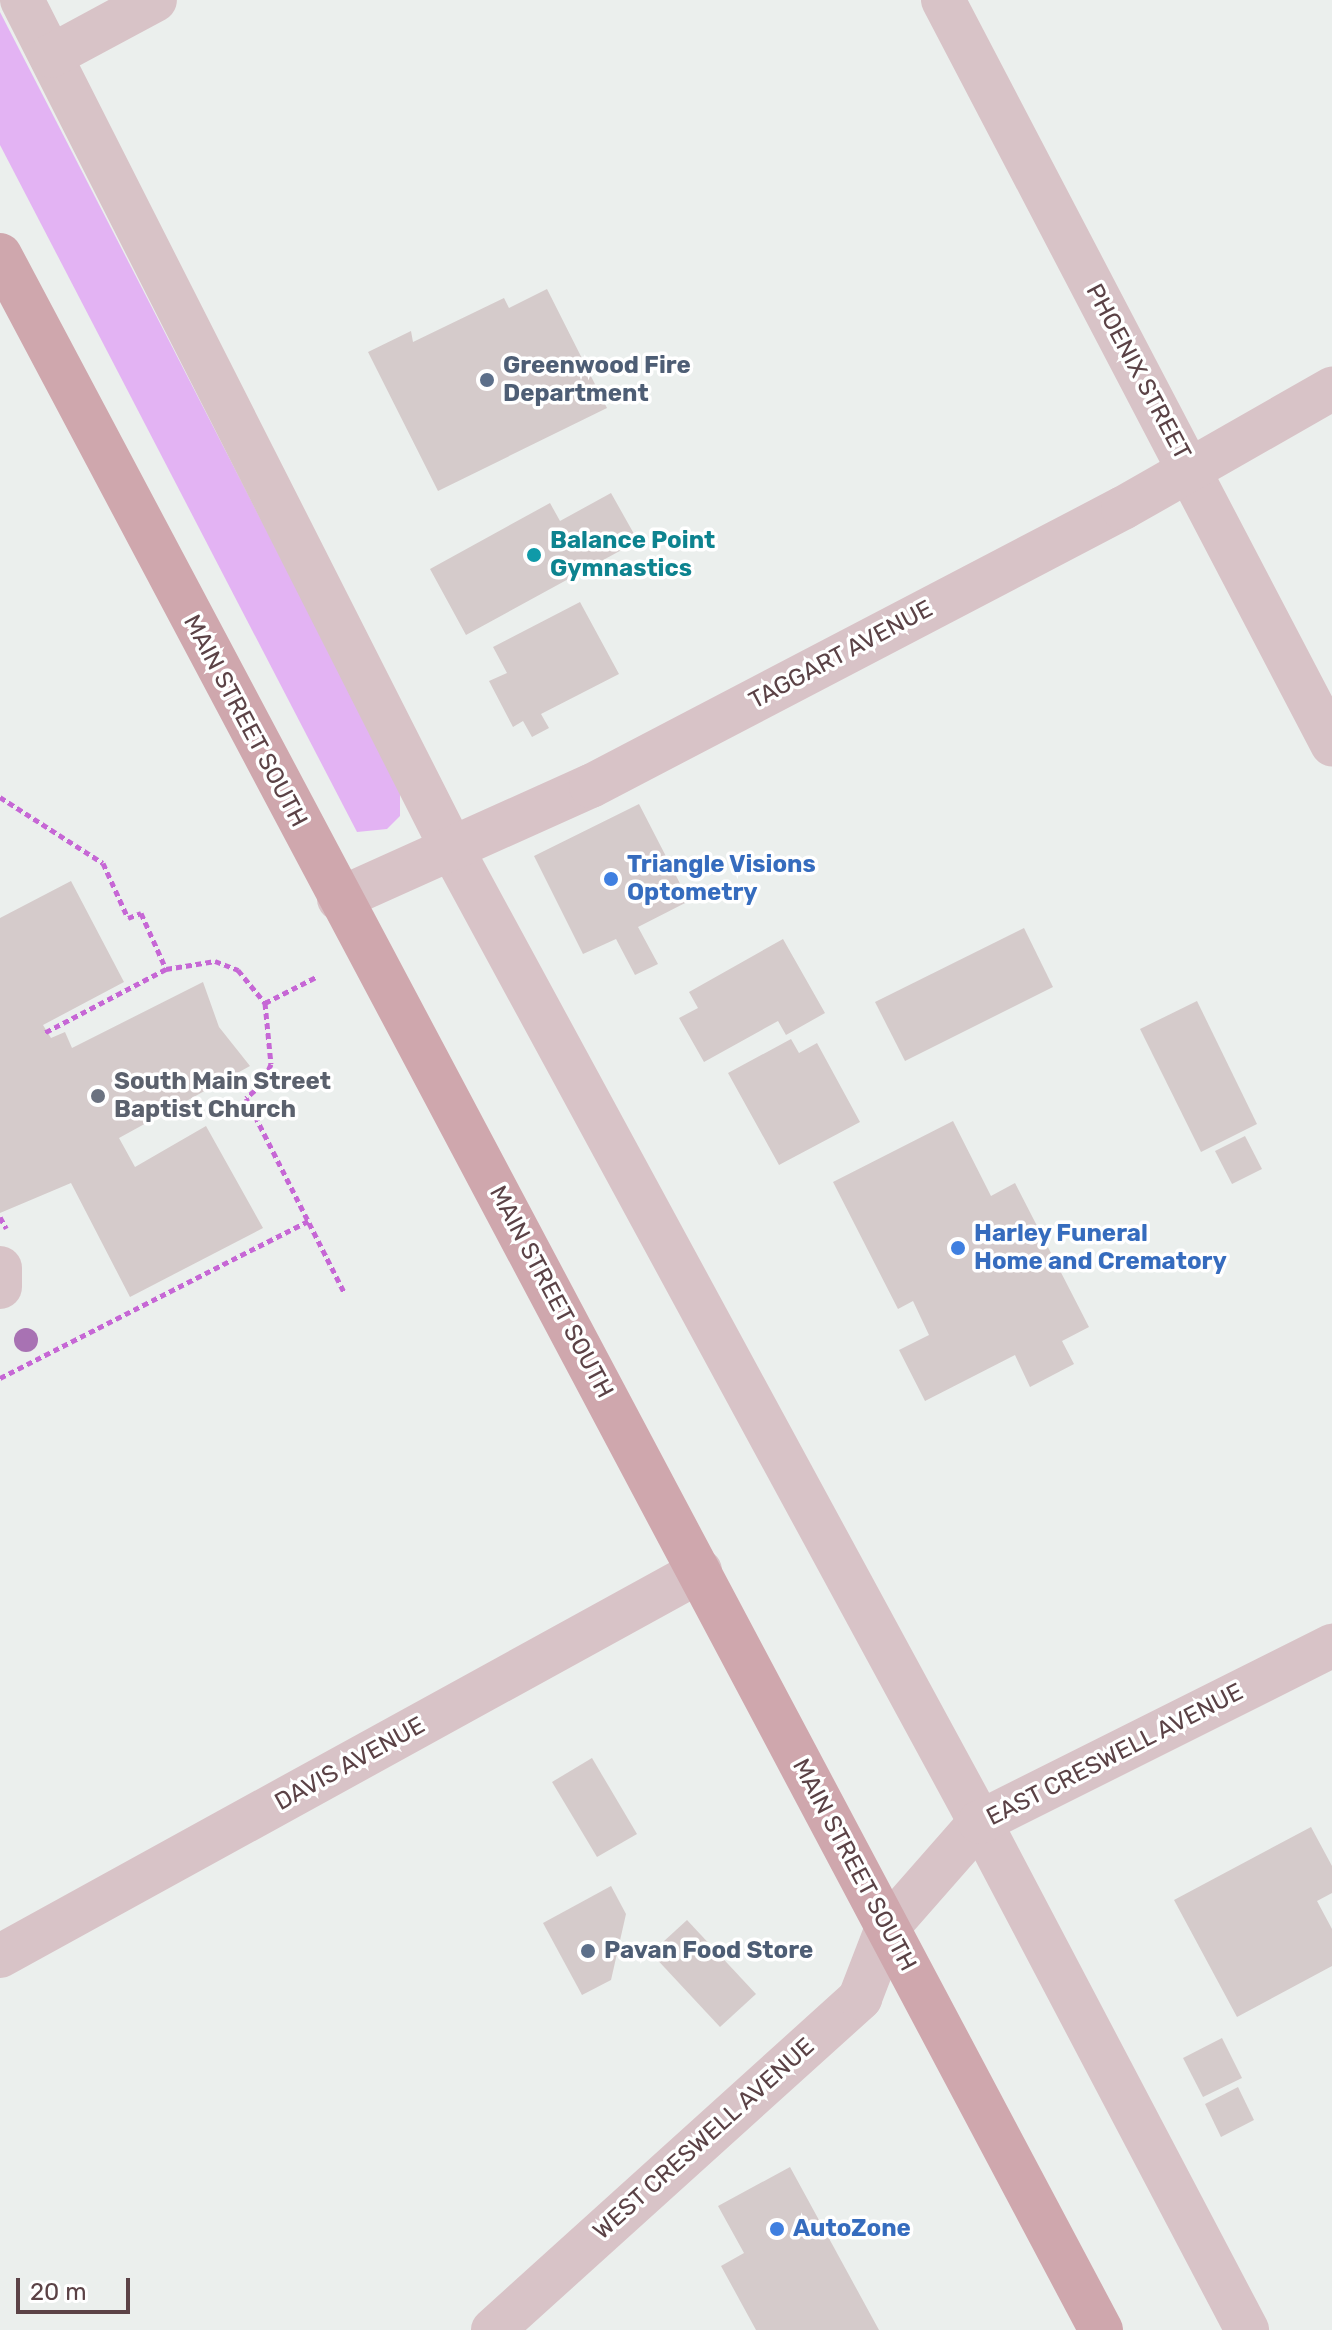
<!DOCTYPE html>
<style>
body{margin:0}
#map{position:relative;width:1332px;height:2330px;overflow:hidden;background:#ebefed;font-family:Rubik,sans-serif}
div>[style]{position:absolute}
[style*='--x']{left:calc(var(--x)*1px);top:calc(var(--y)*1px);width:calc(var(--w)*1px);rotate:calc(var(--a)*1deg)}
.green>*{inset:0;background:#e3b3f3}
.building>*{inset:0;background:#d5cbcb}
.path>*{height:5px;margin-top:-2.5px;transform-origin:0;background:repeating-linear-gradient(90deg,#c667d5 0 6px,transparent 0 10px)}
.minor>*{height:44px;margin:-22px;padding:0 22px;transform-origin:22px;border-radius:22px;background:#d8c3c7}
.major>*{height:44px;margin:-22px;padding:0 22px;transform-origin:22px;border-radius:22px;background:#cfa7ad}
.trees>*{width:24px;height:24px;margin:-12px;border-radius:50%;background:#a872b3}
.dots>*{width:22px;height:22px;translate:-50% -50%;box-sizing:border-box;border:4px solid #fff;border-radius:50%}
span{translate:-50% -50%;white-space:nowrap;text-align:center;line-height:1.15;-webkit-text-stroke:7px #fff;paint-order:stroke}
.service-label{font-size:24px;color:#4e5e75;font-weight:700}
.left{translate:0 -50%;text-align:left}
.street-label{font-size:24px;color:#5b4246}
.culture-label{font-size:24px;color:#0d838f;font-weight:700}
.shop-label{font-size:24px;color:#366cbe;font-weight:700}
.worship-label{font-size:24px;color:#5b616d;font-weight:700}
.scale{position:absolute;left:16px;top:2278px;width:114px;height:36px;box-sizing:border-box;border:4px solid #5b4246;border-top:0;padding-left:10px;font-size:24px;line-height:28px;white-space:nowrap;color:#5b4246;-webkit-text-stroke:6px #fff;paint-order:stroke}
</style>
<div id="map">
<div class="green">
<i style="clip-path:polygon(0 12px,400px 790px,400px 816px,387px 829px,357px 832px,0 145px)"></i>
</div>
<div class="building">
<i style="clip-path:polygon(547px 289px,607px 408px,438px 491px,368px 352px,411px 331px,413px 342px,504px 298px,509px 308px)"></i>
<i style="clip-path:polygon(611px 493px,638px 541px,466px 635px,430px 569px,550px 503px,560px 521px)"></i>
<i style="clip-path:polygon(580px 602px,619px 674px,541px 714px,549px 728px,532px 737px,523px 721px,513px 727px,489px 681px,507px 673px,493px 647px)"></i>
<i style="clip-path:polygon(639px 804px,689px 901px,638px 927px,658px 964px,635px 975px,616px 939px,583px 954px,534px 856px)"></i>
<i style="clip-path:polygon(71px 881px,124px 982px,43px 1025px,51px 1038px,65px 1032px,72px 1048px,203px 982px,219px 1027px,250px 1066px,119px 1138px,135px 1167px,206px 1126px,263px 1228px,130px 1297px,71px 1183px,0 1213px,0 918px)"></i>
<i style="clip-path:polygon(1024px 928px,1053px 987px,905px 1061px,875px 1002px)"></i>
<i style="clip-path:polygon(783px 939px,825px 1013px,786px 1035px,778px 1021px,704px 1062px,679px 1018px,698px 1008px,689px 992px)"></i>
<i style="clip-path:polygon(1197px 1001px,1257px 1124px,1201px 1152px,1140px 1029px)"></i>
<i style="clip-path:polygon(791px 1039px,799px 1053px,817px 1043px,860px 1122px,779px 1165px,728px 1073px)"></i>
<i style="clip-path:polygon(953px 1121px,991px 1196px,1015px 1183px,1089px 1327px,1062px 1341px,1074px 1364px,1030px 1387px,1015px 1355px,925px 1401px,899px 1350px,929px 1335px,913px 1301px,898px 1309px,833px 1182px)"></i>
<i style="clip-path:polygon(1245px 1136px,1262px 1169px,1232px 1184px,1215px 1151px)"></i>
<i style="clip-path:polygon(592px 1758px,637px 1834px,597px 1857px,552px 1782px)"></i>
<i style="clip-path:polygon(1311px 1827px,1332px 1866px,1332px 1893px,1317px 1901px,1332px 1929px,1332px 1966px,1237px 2017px,1174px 1900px)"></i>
<i style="clip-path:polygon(611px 1886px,626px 1914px,611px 1980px,582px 1995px,543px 1923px)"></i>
<i style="clip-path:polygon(687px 1920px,756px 1994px,720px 2027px,651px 1953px)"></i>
<i style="clip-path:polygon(1222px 2038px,1242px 2078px,1203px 2097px,1183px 2058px)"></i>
<i style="clip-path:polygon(1238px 2087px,1254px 2120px,1221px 2137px,1205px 2104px)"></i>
<i style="clip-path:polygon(790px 2167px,879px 2330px,756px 2330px,721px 2266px,744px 2253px,718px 2206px)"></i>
</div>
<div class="path">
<i style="--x:0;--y:797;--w:122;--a:32.7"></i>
<i style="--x:103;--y:863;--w:60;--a:65.6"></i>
<i style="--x:128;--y:918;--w:14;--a:-21"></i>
<i style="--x:141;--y:913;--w:61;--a:65.9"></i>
<i style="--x:166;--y:969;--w:138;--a:152.3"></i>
<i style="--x:166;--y:969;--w:50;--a:-9.3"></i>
<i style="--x:215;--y:961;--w:25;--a:21"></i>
<i style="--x:238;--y:970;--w:43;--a:50.7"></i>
<i style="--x:265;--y:1003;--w:59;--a:-27"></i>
<i style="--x:265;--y:1003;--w:61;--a:84.4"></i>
<i style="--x:271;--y:1064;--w:22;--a:114"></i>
<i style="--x:262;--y:1084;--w:21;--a:139"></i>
<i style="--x:246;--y:1098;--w:217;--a:63.2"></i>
<i style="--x:0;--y:1217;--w:13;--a:61"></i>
<i style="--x:0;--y:1378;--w:346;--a:-27"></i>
</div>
<div class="minor">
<i style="--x:22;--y:0;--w:954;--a:63.14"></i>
<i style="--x:453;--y:851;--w:1105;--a:61.51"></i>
<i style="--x:980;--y:1822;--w:574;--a:62.27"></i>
<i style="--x:943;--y:0;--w:840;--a:62.4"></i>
<i style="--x:51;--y:56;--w:118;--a:-28.3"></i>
<i style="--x:339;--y:899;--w:276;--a:-24.2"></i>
<i style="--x:591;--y:786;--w:600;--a:-27.59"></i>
<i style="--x:1123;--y:508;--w:241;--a:-29.7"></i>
<i style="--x:0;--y:1268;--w:19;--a:90"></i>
<i style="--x:0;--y:1956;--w:799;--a:-28.81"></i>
<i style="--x:493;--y:2330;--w:495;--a:-42.1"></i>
<i style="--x:860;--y:1998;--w:75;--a:-68.9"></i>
<i style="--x:887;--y:1928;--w:141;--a:-48.7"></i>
<i style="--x:980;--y:1822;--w:394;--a:-26.6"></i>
</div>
<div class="major">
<i style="--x:0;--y:255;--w:2349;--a:62.05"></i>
</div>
<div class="trees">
<i style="left:26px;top:1340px"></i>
</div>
<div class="dots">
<i style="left:487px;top:380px;background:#5c6f8a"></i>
<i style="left:534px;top:555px;background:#0f9aa8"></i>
<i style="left:611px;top:879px;background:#3f7fe0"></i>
<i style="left:98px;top:1096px;background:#6b7280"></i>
<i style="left:958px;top:1248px;background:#3f7fe0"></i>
<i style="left:588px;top:1951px;background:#5c6f8a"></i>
<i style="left:777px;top:2229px;background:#3f7fe0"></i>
</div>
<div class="service-label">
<span class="left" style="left:503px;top:380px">Greenwood Fire<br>Department</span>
<span class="left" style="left:604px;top:1951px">Pavan Food Store</span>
</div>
<div class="street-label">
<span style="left:1138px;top:372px;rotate:62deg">PHOENIX STREET</span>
<span style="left:841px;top:655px;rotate:-28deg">TAGGART AVENUE</span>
<span style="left:245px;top:721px;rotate:62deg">MAIN STREET SOUTH</span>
<span style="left:551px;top:1292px;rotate:62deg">MAIN STREET SOUTH</span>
<span style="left:1115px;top:1755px;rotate:-27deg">EAST CRESWELL AVENUE</span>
<span style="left:350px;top:1764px;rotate:-29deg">DAVIS AVENUE</span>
<span style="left:854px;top:1865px;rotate:62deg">MAIN STREET SOUTH</span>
<span style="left:704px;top:2139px;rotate:-42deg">WEST CRESWELL AVENUE</span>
</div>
<div class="culture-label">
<span class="left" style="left:550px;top:555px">Balance Point<br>Gymnastics</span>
</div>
<div class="shop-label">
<span class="left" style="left:627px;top:879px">Triangle Visions<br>Optometry</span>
<span class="left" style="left:974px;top:1248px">Harley Funeral<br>Home and Crematory</span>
<span class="left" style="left:793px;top:2229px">AutoZone</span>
</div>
<div class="worship-label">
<span class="left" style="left:114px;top:1096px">South Main Street<br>Baptist Church</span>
</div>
<div class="scale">20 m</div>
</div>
